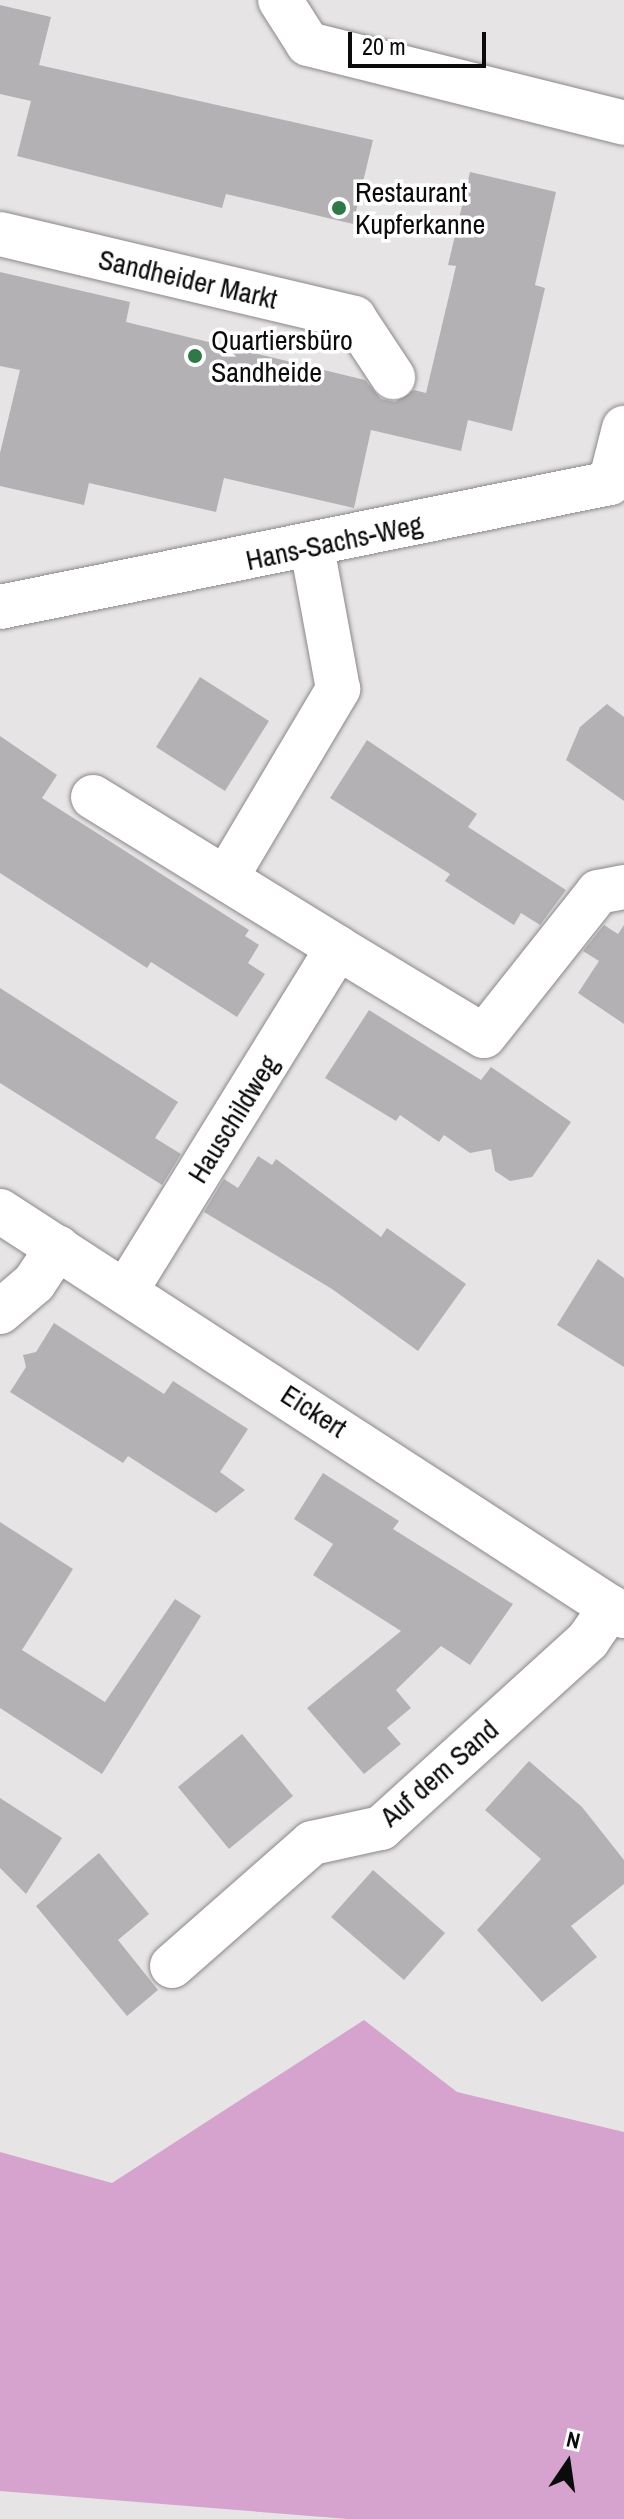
<!DOCTYPE html>
<meta charset="utf-8">
<style>
body{margin:0}
#map{position:relative;width:624px;height:2519px;overflow:hidden;background:#e7e4e6;font-family:"Archivo Narrow",sans-serif}
div>[style]{position:absolute}
[style*='--x']{left:calc(var(--x)*1px);top:calc(var(--y)*1px);width:calc(var(--w)*1px);rotate:calc(var(--a)*1deg)}
.green>*{inset:0;background:#d5a3ce}
.building>*{inset:0;background:#b4b1b4}
.roads{filter:drop-shadow(0 0 2px #8b888a) drop-shadow(0 0 2px #8b888a)}
.minor>*{height:44px;margin:-22px;padding:0 22px;transform-origin:22px;border-radius:22px;background:#fff}
.dots>*{width:22px;height:22px;translate:-50% -50%;box-sizing:border-box;border:4px solid #fff;border-radius:50%}
span{translate:-50% -50%;white-space:nowrap;text-align:center;line-height:1.15;-webkit-text-stroke:7px #fff;paint-order:stroke}
.poi-label{font-size:28px;color:#0c0b0c}
.left{translate:0 -50%;text-align:left}
.street-label{font-size:28px;color:#0c0b0c}
.north{position:absolute;left:528px;top:2423px;width:80px;height:80px;-webkit-text-stroke:6px #fff;paint-order:stroke;rotate:13deg;font-size:22px;font-weight:700;line-height:32px;text-align:center;color:#0c0b0c}
.north::after{content:'';display:block;margin:auto;width:28px;height:36px;background:#0c0b0c;clip-path:polygon(50% 0,100% 100%,50% 72%,0 100%)}
.scale{position:absolute;left:348px;top:32px;width:138px;height:36px;box-sizing:border-box;border:4px solid #0c0b0c;border-top:0;padding-left:10px;font-size:24px;line-height:28px;white-space:nowrap;color:#0c0b0c;-webkit-text-stroke:6px #fff;paint-order:stroke}
</style>
<div id="map">
<div class="green">
<i style="clip-path:polygon(364px 2020px,457px 2092px,624px 2132px,624px 2519px,348px 2519px,0 2491px,0 2152px,112px 2183px)"></i>
</div>
<div class="building">
<i style="clip-path:polygon(0 5px,51px 17px,39px 65px,373px 140px,353px 224px,226px 194px,222px 208px,17px 156px,31px 101px,0 94px)"></i>
<i style="clip-path:polygon(470px 172px,556px 192px,535px 285px,545px 288px,512px 431px,468px 420px,461px 451px,371px 430px,354px 508px,224px 478px,216px 512px,89px 483px,84px 505px,0 486px,0 453px,20px 370px,0 366px,0 272px,130px 302px,126px 322px,365px 380px,381px 399px,395px 402px,414px 390px,426px 393px,456px 266px,448px 265px)"></i>
<i style="clip-path:polygon(200px 677px,269px 721px,225px 791px,156px 747px)"></i>
<i style="clip-path:polygon(607px 704px,624px 717px,624px 801px,566px 760px,580px 727px)"></i>
<i style="clip-path:polygon(0 736px,57px 775px,42px 798px,249px 930px,245px 936px,259px 945px,248px 963px,265px 974px,237px 1017px,151px 962px,147px 968px,0 873px)"></i>
<i style="clip-path:polygon(367px 740px,477px 814px,468px 827px,566px 890px,540px 925px,521px 913px,514px 925px,445px 881px,450px 874px,330px 798px)"></i>
<i style="clip-path:polygon(604px 925px,618px 934px,624px 925px,624px 1024px,578px 993px,599px 961px,583px 951px)"></i>
<i style="clip-path:polygon(0 988px,178px 1102px,155px 1138px,181px 1154px,162px 1185px,0 1083px)"></i>
<i style="clip-path:polygon(369px 1010px,481px 1080px,491px 1067px,571px 1122px,532px 1177px,510px 1181px,495px 1171px,491px 1149px,470px 1153px,444px 1135px,439px 1142px,400px 1115px,396px 1121px,325px 1078px)"></i>
<i style="clip-path:polygon(258px 1156px,272px 1165px,276px 1159px,381px 1237px,387px 1228px,466px 1284px,418px 1351px,332px 1289px,204px 1212px,224px 1179px,238px 1188px)"></i>
<i style="clip-path:polygon(598px 1259px,624px 1278px,624px 1367px,557px 1325px)"></i>
<i style="clip-path:polygon(54px 1323px,164px 1394px,173px 1381px,248px 1429px,220px 1472px,245px 1490px,216px 1513px,128px 1456px,123px 1463px,10px 1392px,26px 1367px,23px 1355px,36px 1352px)"></i>
<i style="clip-path:polygon(323px 1473px,399px 1521px,393px 1529px,513px 1604px,470px 1665px,441px 1646px,396px 1690px,411px 1708px,387px 1728px,401px 1744px,364px 1774px,307px 1708px,401px 1631px,313px 1575px,333px 1544px,294px 1519px)"></i>
<i style="clip-path:polygon(0 1522px,73px 1569px,22px 1650px,105px 1702px,175px 1599px,201px 1616px,102px 1774px,0 1708px)"></i>
<i style="clip-path:polygon(242px 1734px,293px 1796px,229px 1849px,178px 1787px)"></i>
<i style="clip-path:polygon(529px 1761px,582px 1807px,624px 1860px,624px 1884px,571px 1926px,597px 1957px,542px 2002px,477px 1930px,541px 1859px,485px 1810px)"></i>
<i style="clip-path:polygon(0 1798px,62px 1838px,26px 1894px,0 1868px)"></i>
<i style="clip-path:polygon(99px 1853px,149px 1914px,118px 1940px,158px 1990px,127px 2016px,36px 1906px)"></i>
<i style="clip-path:polygon(373px 1870px,445px 1933px,404px 1980px,331px 1917px)"></i>
</div>
<div class="roads">
<div class="minor">
<i style="--x:280;--y:0;--w:52;--a:57.5"></i>
<i style="--x:308;--y:44;--w:326;--a:14"></i>
<i style="--x:0;--y:234;--w:364;--a:13.3"></i>
<i style="--x:354;--y:318;--w:71;--a:56.5"></i>
<i style="--x:0;--y:607;--w:622;--a:-11.49"></i>
<i style="--x:610;--y:483;--w:57;--a:-75.7"></i>
<i style="--x:93;--y:797;--w:288;--a:31.6"></i>
<i style="--x:226;--y:878;--w:220;--a:-59.3"></i>
<i style="--x:338;--y:689;--w:144;--a:-100.4"></i>
<i style="--x:0;--y:1211;--w:744;--a:32.99"></i>
<i style="--x:127;--y:1289;--w:401;--a:-58.3"></i>
<i style="--x:338;--y:948;--w:170;--a:31.1"></i>
<i style="--x:484;--y:1036;--w:184;--a:-51.6"></i>
<i style="--x:598;--y:892;--w:26;--a:-11"></i>
<i style="--x:0;--y:1312;--w:45;--a:-40.5"></i>
<i style="--x:34;--y:1283;--w:43;--a:-56.3"></i>
<i style="--x:172;--y:1966;--w:186;--a:-41.3"></i>
<i style="--x:312;--y:1843;--w:71;--a:-12.3"></i>
<i style="--x:381;--y:1828;--w:280;--a:-42.2"></i>
<i style="--x:588;--y:1640;--w:40;--a:-55.1"></i>
</div>
</div>
<div class="dots">
<i style="left:339px;top:208px;background:#2e7947"></i>
<i style="left:195px;top:356px;background:#2e7947"></i>
</div>
<div class="poi-label">
<span class="left" style="left:355px;top:208px">Restaurant<br>Kupferkanne</span>
<span class="left" style="left:211px;top:356px">Quartiersbüro<br>Sandheide</span>
</div>
<div class="street-label">
<span style="left:188px;top:279px;rotate:13deg">Sandheider Markt</span>
<span style="left:334px;top:542px;rotate:-12deg">Hans-Sachs-Weg</span>
<span style="left:233px;top:1119px;rotate:-58deg">Hauschildweg</span>
<span style="left:314px;top:1411px;rotate:33deg">Eickert</span>
<span style="left:439px;top:1773px;rotate:-41deg">Auf dem Sand</span>
</div>
<div class="north">N</div>
<div class="scale">20 m</div>
</div>
